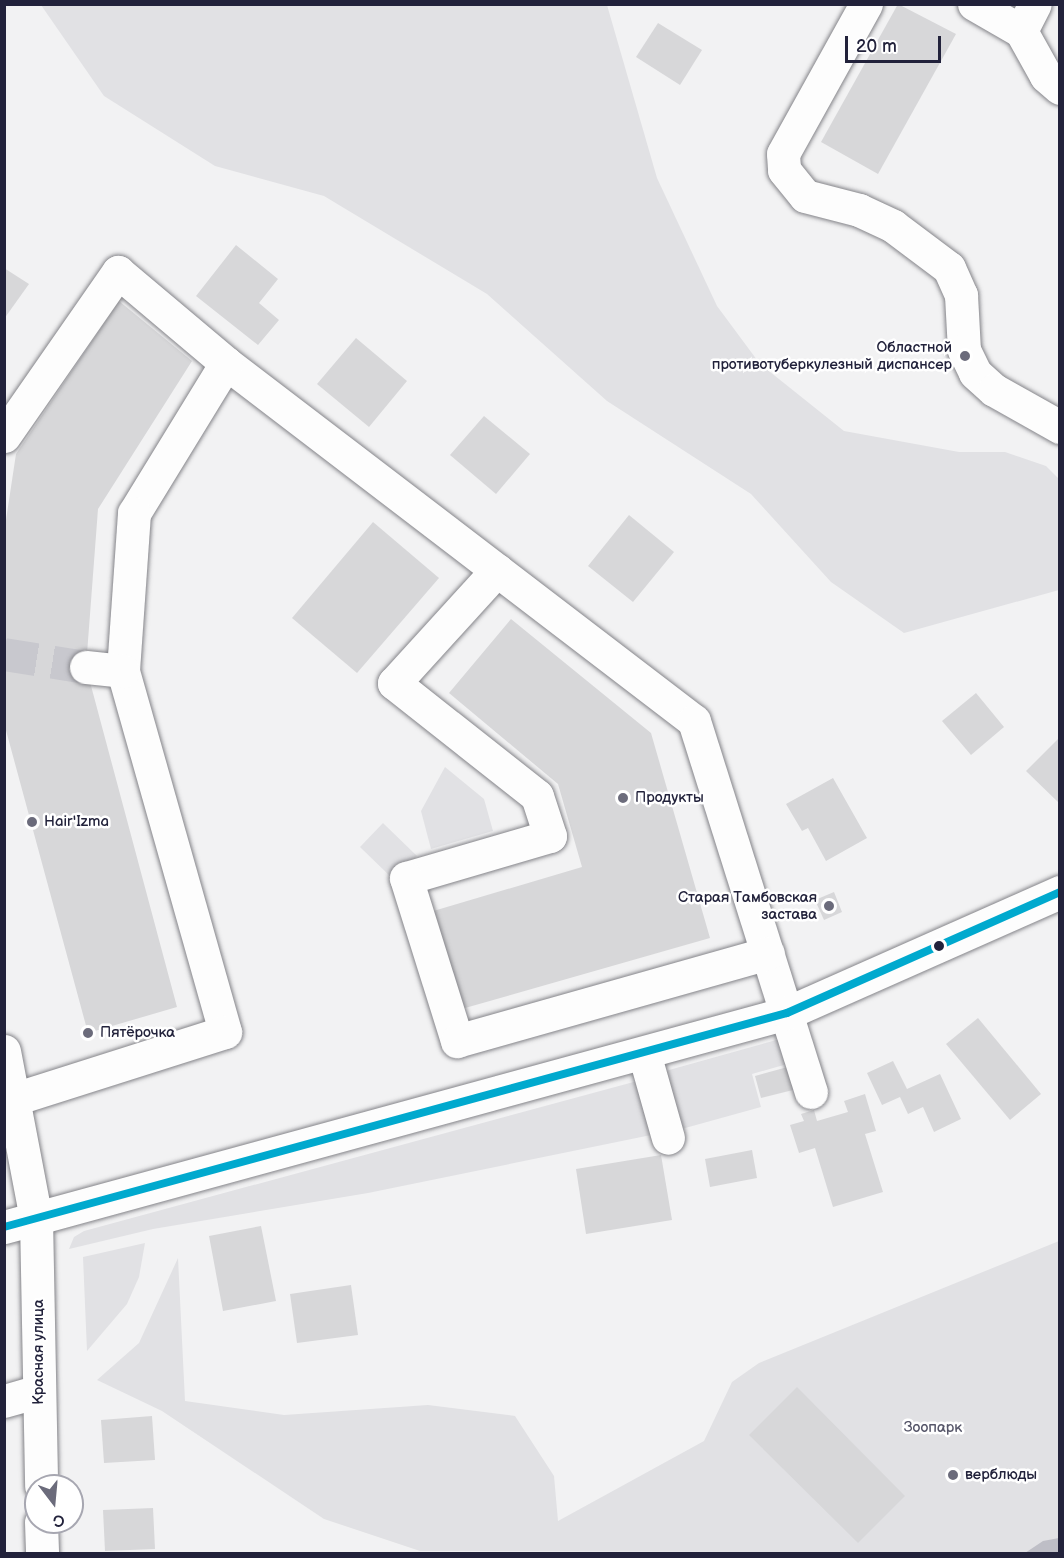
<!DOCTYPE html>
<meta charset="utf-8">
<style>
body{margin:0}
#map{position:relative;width:1064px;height:1558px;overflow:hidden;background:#f2f2f3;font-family:"Balsamiq Sans",sans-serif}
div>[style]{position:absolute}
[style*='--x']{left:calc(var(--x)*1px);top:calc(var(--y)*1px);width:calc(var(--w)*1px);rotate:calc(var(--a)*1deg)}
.green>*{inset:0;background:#e1e1e4}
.water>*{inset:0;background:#bebec6}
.building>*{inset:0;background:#d7d7d9}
.minor-tunnel>*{height:33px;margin-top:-16.5px;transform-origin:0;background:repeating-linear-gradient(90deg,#c8c8ce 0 33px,transparent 0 49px)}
.roads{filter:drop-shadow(0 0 2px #848489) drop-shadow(0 0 2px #848489)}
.minor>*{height:33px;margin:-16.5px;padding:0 16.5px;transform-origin:16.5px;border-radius:16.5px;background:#fdfdfd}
.major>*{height:33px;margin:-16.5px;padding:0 16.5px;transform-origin:16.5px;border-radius:16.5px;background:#fdfdfd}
.bus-1>*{height:8px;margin:-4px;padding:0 4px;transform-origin:4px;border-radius:4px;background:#00a9ce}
.dots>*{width:16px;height:16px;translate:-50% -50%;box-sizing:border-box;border:3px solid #fff;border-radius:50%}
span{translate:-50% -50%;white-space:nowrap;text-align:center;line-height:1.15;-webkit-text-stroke:5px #fff;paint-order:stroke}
.poi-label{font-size:15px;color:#22223b}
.right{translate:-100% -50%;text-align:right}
.left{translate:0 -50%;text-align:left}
.street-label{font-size:15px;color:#22223b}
.park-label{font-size:15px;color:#57576a}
.frame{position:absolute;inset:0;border:6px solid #22223b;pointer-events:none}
.north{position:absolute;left:24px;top:1474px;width:60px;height:60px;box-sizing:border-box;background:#fff;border:2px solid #a7a7b1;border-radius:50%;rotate:164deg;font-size:16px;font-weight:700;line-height:24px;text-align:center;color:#22223b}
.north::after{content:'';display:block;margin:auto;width:21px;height:27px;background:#6b6b7b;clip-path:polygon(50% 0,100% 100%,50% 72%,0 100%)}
.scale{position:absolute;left:845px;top:36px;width:96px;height:27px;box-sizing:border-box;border:3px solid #22223b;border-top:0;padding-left:8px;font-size:18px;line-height:21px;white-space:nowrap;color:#22223b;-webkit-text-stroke:4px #fff;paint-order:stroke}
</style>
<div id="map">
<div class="green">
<i style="clip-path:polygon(41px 5px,607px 5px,657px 178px,717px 306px,760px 364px,844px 431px,959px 452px,1005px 452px,1046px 466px,1059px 479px,1059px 590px,904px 633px,831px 582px,751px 494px,607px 401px,487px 294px,324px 196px,215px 166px,104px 96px)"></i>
<i style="clip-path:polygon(445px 767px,484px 799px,493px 831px,431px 849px,421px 811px)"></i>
<i style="clip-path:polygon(383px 823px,417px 856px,394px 880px,360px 847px)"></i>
<i style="clip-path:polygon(787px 1037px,794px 1062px,752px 1074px,761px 1107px,678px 1130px,662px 1072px)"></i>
<i style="clip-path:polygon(641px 1080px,656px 1134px,368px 1193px,153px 1229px,69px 1249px,74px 1237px,84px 1231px)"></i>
<i style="clip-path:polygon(1059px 1241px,1059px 1553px,420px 1551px,324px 1519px,162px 1411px,97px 1380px,139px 1343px,178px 1258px,185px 1401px,284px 1415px,428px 1405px,515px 1416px,554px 1476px,558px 1521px,704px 1441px,732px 1382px,759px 1363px)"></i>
<i style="clip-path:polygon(145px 1243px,139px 1277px,127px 1304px,87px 1351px,83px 1257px)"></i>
</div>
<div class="water">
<i style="clip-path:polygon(1059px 1538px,1059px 1553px,1025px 1553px,1043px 1541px)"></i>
</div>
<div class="building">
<i style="clip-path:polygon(898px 4px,956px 34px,878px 174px,821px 142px)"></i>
<i style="clip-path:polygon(658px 23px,702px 50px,680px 85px,636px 57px)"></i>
<i style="clip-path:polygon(236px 245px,278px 279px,259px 303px,279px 320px,258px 345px,196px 296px)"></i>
<i style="clip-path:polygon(4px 268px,29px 284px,4px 319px)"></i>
<i style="clip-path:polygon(119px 301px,192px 361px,98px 509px,86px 667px,177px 1007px,88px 1033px,4px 723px,4px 533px,16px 454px)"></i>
<i style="clip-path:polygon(356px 338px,407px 381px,369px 427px,317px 384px)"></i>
<i style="clip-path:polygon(484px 416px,530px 454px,496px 494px,450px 455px)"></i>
<i style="clip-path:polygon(629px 515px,674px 552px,633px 602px,588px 566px)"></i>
<i style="clip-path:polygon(373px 522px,439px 578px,357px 673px,292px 618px)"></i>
<i style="clip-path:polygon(511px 619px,651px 733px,710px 938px,458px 1010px,430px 912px,582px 867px,558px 784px,449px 693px)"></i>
<i style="clip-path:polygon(976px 693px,1004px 727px,971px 755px,942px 721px)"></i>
<i style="clip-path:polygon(1060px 737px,1060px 804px,1026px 771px)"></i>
<i style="clip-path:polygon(833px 778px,867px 838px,826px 861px,808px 828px,802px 831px,786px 804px)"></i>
<i style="clip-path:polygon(834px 892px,842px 912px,824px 920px,815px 900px)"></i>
<i style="clip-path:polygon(978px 1018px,1041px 1094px,1010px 1120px,946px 1044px)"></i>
<i style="clip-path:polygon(893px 1061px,907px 1089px,940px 1074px,961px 1119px,934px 1132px,923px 1107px,908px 1114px,900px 1097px,882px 1105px,867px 1073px)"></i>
<i style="clip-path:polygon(795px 1065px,801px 1088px,761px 1098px,755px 1076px)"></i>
<i style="clip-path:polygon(865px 1094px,876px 1131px,865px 1134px,883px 1192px,833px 1207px,815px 1148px,799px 1153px,790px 1125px,804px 1121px,801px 1114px,814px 1110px,817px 1121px,848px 1112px,844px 1101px)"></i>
<i style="clip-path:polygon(752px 1150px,757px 1178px,710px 1187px,705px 1159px)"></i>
<i style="clip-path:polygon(661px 1155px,672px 1220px,586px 1234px,576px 1169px)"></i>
<i style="clip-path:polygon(261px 1226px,276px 1301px,223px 1311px,209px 1236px)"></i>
<i style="clip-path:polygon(351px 1285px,358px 1335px,297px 1343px,290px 1294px)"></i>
<i style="clip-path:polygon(797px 1387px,905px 1496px,858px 1543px,749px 1435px)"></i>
<i style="clip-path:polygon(152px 1416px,155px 1460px,104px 1463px,101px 1420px)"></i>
<i style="clip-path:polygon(153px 1508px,155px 1549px,105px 1551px,103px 1510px)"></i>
</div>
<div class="minor-tunnel">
<i style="--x:4;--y:654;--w:83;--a:9"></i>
</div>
<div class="roads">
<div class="minor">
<i style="--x:866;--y:4;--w:171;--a:119"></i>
<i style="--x:783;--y:154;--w:16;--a:86"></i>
<i style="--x:784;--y:170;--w:33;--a:51"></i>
<i style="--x:805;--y:196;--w:56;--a:14.5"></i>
<i style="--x:859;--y:210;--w:38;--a:25"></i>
<i style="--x:893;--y:226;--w:70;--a:36.9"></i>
<i style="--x:949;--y:268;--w:30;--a:66"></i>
<i style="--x:961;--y:295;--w:55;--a:86.9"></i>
<i style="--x:964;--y:350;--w:25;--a:64"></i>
<i style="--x:975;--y:373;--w:25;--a:42"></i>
<i style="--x:994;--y:390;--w:76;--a:29.3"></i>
<i style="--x:974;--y:4;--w:54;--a:29.9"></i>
<i style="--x:1021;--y:31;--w:51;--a:60.9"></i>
<i style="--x:1046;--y:76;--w:18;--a:41"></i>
<i style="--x:1021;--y:31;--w:30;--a:-63"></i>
<i style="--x:226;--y:363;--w:589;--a:37.41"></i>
<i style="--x:694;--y:721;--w:389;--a:72.5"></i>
<i style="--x:4;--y:436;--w:200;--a:-55.2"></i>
<i style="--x:118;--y:272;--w:141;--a:40.1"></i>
<i style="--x:226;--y:363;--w:176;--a:121.5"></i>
<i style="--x:134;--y:513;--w:158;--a:94"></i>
<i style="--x:123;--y:671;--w:375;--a:74.2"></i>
<i style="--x:225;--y:1032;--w:218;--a:162.4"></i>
<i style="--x:497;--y:570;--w:153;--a:132.3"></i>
<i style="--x:394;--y:683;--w:182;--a:38.3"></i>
<i style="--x:537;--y:796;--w:42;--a:72"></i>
<i style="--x:550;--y:836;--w:150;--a:163.7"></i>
<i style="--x:406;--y:878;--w:171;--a:72.6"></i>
<i style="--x:457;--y:1041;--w:323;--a:-15.8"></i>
<i style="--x:86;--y:667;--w:37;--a:6"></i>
<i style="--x:4;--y:1051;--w:170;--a:79.2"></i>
<i style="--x:36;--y:1218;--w:268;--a:88.9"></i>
<i style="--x:644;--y:1053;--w:88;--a:74.2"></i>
<i style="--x:4;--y:1401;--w:36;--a:-16"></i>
<i style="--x:41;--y:1522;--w:32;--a:88"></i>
</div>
<div class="major">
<i style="--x:4;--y:1227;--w:812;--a:-15.29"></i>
<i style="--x:787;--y:1013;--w:299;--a:-23.9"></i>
</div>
</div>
<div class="bus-1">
<i style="--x:4;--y:1227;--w:812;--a:-15.29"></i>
<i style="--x:787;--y:1013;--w:299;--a:-23.9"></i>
</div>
<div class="dots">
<i style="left:965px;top:356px;background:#6b6b7b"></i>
<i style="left:623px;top:798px;background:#6b6b7b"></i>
<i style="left:32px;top:822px;background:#6b6b7b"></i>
<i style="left:829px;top:906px;background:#6b6b7b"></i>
<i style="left:939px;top:946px;background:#22223b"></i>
<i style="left:88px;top:1033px;background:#6b6b7b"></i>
<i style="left:953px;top:1475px;background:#6b6b7b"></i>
</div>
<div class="poi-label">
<span class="right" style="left:952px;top:356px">Областной<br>противотуберкулезный диспансер</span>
<span class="left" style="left:635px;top:798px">Продукты</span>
<span class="left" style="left:44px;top:822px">Hair'Izma</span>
<span class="right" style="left:817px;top:906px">Старая Тамбовская<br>застава</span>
<span class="left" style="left:100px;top:1033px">Пятёрочка</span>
<span class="left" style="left:965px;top:1475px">верблюды</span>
</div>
<div class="street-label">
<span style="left:39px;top:1352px;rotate:-90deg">Красная улица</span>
</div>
<div class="park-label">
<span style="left:933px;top:1428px">Зоопарк</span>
</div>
<div class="frame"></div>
<div class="north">С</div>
<div class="scale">20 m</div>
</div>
